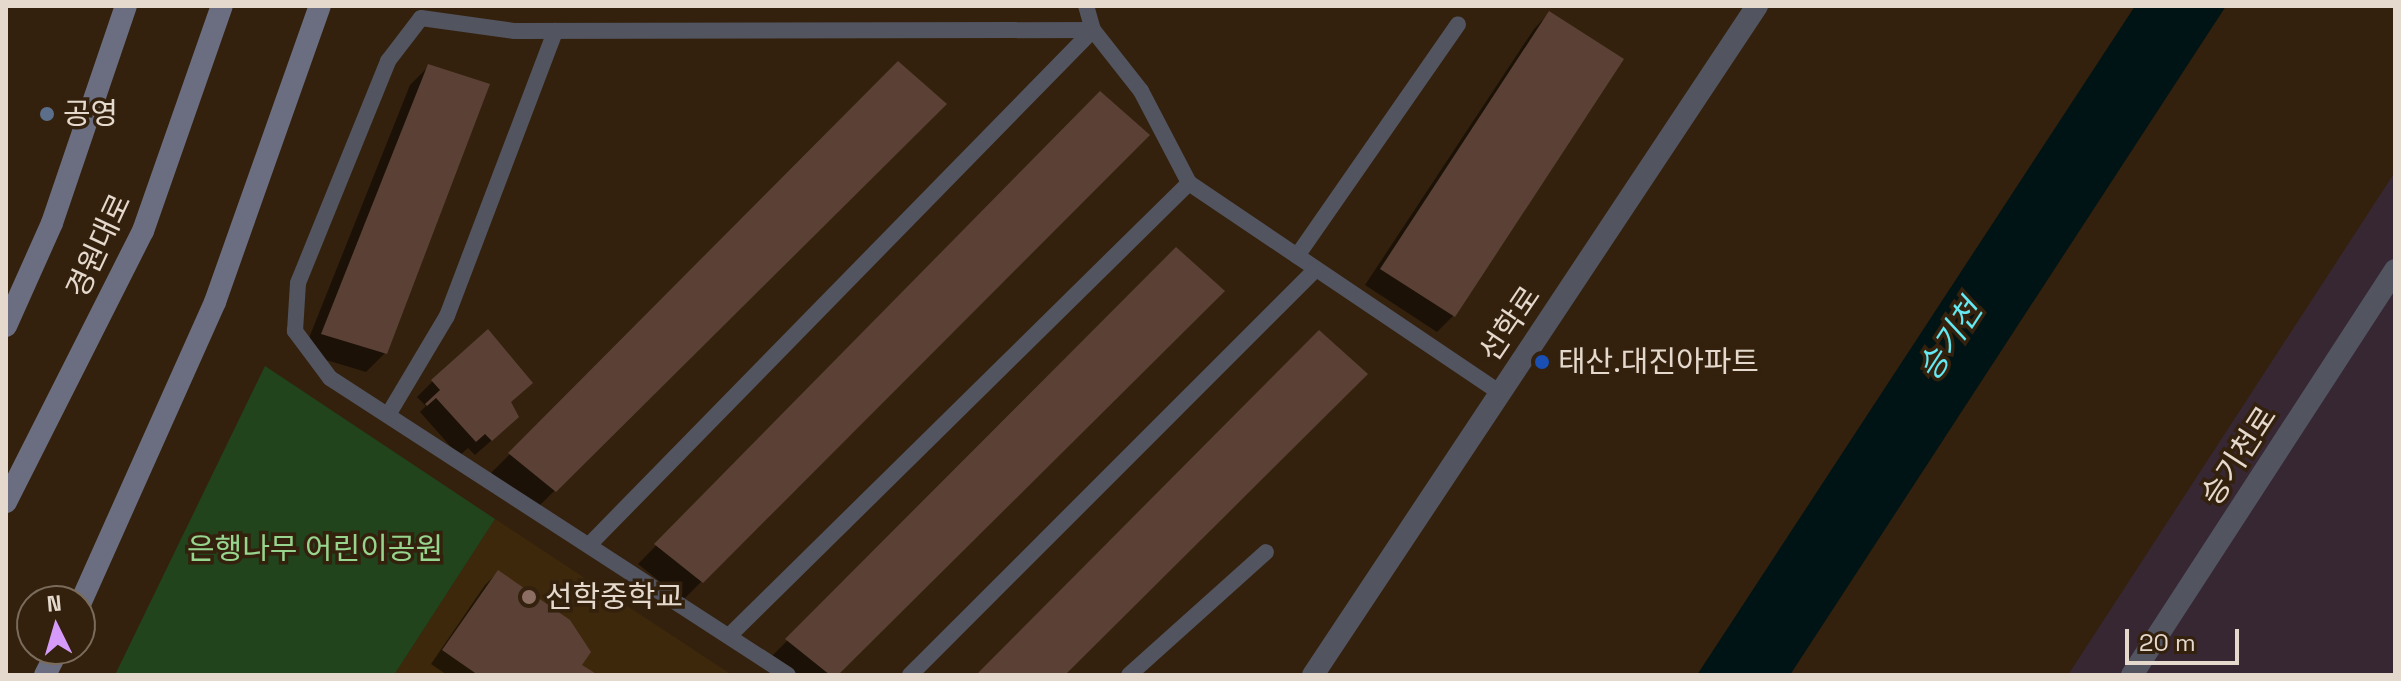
<!DOCTYPE html>
<meta charset="utf-8">
<style>
body{margin:0}
#map{position:relative;width:2401px;height:681px;overflow:hidden;background:#33210d;font-family:"Space Grotesk","Noto Sans KR",sans-serif}
div>[style]{position:absolute}
[style*='--x']{left:calc(var(--x)*1px);top:calc(var(--y)*1px);width:calc(var(--w)*1px);rotate:calc(var(--a)*1deg)}
.industrial>*{inset:0;background:#362733}
.built>*{inset:0;background:#3e280c}
.green>*{inset:0;background:#22441d}
.water>*{inset:0;background:#001315}
.shadow>*{inset:0;background:#0007}
.building>*{inset:0;background:#5b4035}
.service>*{height:16px;margin:-8px;padding:0 8px;transform-origin:8px;border-radius:8px;background:#525460}
.tertiary>*{height:22px;margin:-11px;padding:0 11px;transform-origin:11px;border-radius:11px;background:#525460}
.secondary>*{height:22px;margin:-11px;padding:0 11px;transform-origin:11px;border-radius:11px;background:#6b6e80}
.dots>*{width:22px;height:22px;translate:-50% -50%;box-sizing:border-box;border:4px solid #33210d;border-radius:50%}
span{translate:-50% -50%;white-space:nowrap;text-align:center;line-height:1.15;-webkit-text-stroke:7px #33210d;paint-order:stroke}
.poi-label{font-size:30px;color:#e5d9cd}
.left{translate:0 -50%;text-align:left}
.street-label{font-size:30px;color:#e5d9cd}
.park-label{font-size:30px;color:#97d58e}
.water-label{font-size:32px;color:#64e8f2;font-style:italic}
.frame{position:absolute;inset:0;border:8px solid #e5d9cd;pointer-events:none}
.north{position:absolute;left:16px;top:585px;width:80px;height:80px;box-sizing:border-box;background:#33210d;border:2px solid #7a6b5a;border-radius:50%;rotate:355deg;font-size:22px;font-weight:700;line-height:32px;text-align:center;color:#e5d9cd}
.north::after{content:'';display:block;margin:auto;width:28px;height:36px;background:#d69bfa;clip-path:polygon(50% 0,100% 100%,50% 72%,0 100%)}
.scale{position:absolute;left:2125px;top:629px;width:114px;height:36px;box-sizing:border-box;border:4px solid #e5d9cd;border-top:0;padding-left:10px;font-size:24px;line-height:28px;white-space:nowrap;color:#e5d9cd;-webkit-text-stroke:6px #33210d;paint-order:stroke}
</style>
<div id="map">
<div class="industrial">
<i style="clip-path:polygon(2395px 172px,2395px 675px,2068px 675px)"></i>
</div>
<div class="built">
<i style="clip-path:polygon(495px 519px,732px 675px,394px 675px)"></i>
</div>
<div class="green">
<i style="clip-path:polygon(265px 366px,495px 519px,394px 675px,115px 675px)"></i>
</div>
<div class="water">
<i style="clip-path:polygon(2135px 6px,2226px 6px,1790px 675px,1697px 675px)"></i>
</div>
<div class="shadow">
<i style="clip-path:polygon(1549px 13px,1622px 60px,1453px 316px,1437px 332px,1365px 285px,1534px 29px)"></i>
<i style="clip-path:polygon(899px 63px,944px 105px,536px 509px,491px 473px)"></i>
<i style="clip-path:polygon(428px 67px,385px 353px,366px 372px,303px 353px,410px 85px)"></i>
<i style="clip-path:polygon(1100px 94px,1147px 135px,683px 600px,638px 564px)"></i>
<i style="clip-path:polygon(1176px 250px,836px 675px,788px 675px,769px 659px)"></i>
<i style="clip-path:polygon(433px 381px,510px 402px,501px 432px,475px 455px,468px 448px,459px 456px,420px 412px,426px 406px,417px 397px)"></i>
<i style="clip-path:polygon(498px 572px,580px 665px,594px 675px,447px 675px,431px 664px,485px 585px)"></i>
</div>
<div class="building">
<i style="clip-path:polygon(1549px 11px,1624px 59px,1455px 317px,1380px 269px)"></i>
<i style="clip-path:polygon(898px 61px,947px 104px,556px 492px,508px 453px)"></i>
<i style="clip-path:polygon(428px 64px,490px 84px,387px 354px,321px 334px)"></i>
<i style="clip-path:polygon(1100px 91px,1150px 135px,703px 583px,654px 544px)"></i>
<i style="clip-path:polygon(1176px 247px,1225px 291px,838px 675px,830px 675px,785px 639px)"></i>
<i style="clip-path:polygon(488px 329px,533px 383px,511px 402px,519px 417px,492px 441px,485px 434px,476px 442px,436px 398px,427px 406px,425px 404px,440px 390px,431px 380px)"></i>
<i style="clip-path:polygon(1319px 330px,1368px 374px,1065px 675px,976px 675px)"></i>
<i style="clip-path:polygon(498px 570px,570px 620px,591px 652px,582px 665px,598px 675px,478px 675px,442px 650px)"></i>
</div>
<div class="service">
<i style="--x:1297;--y:256;--w:282;--a:-55.2"></i>
<i style="--x:388;--y:415;--w:115;--a:-59.2"></i>
<i style="--x:447;--y:316;--w:305;--a:-69.2"></i>
<i style="--x:590;--y:544;--w:719;--a:-45.62"></i>
<i style="--x:1093;--y:30;--w:25;--a:-106"></i>
<i style="--x:730;--y:635;--w:644;--a:-44.56"></i>
<i style="--x:788;--y:675;--w:546;--a:-147.04"></i>
<i style="--x:330;--y:378;--w:59;--a:-126.7"></i>
<i style="--x:295;--y:331;--w:48;--a:-86.4"></i>
<i style="--x:298;--y:283;--w:240;--a:-67.9"></i>
<i style="--x:388;--y:61;--w:54;--a:-52.5"></i>
<i style="--x:421;--y:18;--w:95;--a:7.9"></i>
<i style="--x:515;--y:31;--w:578;--a:-0.1"></i>
<i style="--x:1093;--y:30;--w:78;--a:51.8"></i>
<i style="--x:1141;--y:91;--w:104;--a:62.4"></i>
<i style="--x:1189;--y:183;--w:375;--a:34"></i>
<i style="--x:910;--y:675;--w:574;--a:-45"></i>
<i style="--x:1129;--y:675;--w:184;--a:-41.9"></i>
</div>
<div class="tertiary">
<i style="--x:1313;--y:675;--w:803;--a:-56.43"></i>
<i style="--x:2132;--y:675;--w:483;--a:-57"></i>
</div>
<div class="secondary">
<i style="--x:6;--y:326;--w:113;--a:-65.9"></i>
<i style="--x:52;--y:223;--w:229;--a:-71.2"></i>
<i style="--x:6;--y:502;--w:304;--a:-63.2"></i>
<i style="--x:143;--y:231;--w:238;--a:-70.7"></i>
<i style="--x:80;--y:604;--w:331;--a:-65.9"></i>
<i style="--x:215;--y:302;--w:314;--a:-70.5"></i>
<i style="--x:45;--y:675;--w:29;--a:-63"></i>
</div>
<div class="dots">
<i style="left:47px;top:114px;background:#5c6f8a"></i>
<i style="left:1542px;top:362px;background:#1a4fb4"></i>
<i style="left:529px;top:597px;background:#8d6e63"></i>
</div>
<div class="poi-label">
<span class="left" style="left:63px;top:114px">공영</span>
<span class="left" style="left:1558px;top:362px">태산.대진아파트</span>
<span class="left" style="left:545px;top:597px">선학중학교</span>
</div>
<div class="street-label">
<span style="left:99px;top:246px;rotate:-65deg">경원대로</span>
<span style="left:1510px;top:324px;rotate:-56deg">선학로</span>
<span style="left:2239px;top:456px;rotate:-57deg">승기천로</span>
</div>
<div class="park-label">
<span style="left:315px;top:549px">은행나무 어린이공원</span>
</div>
<div class="water-label">
<span style="left:1950px;top:340px;rotate:-57deg">승기천</span>
</div>
<div class="frame"></div>
<div class="north">N</div>
<div class="scale">20 m</div>
</div>
